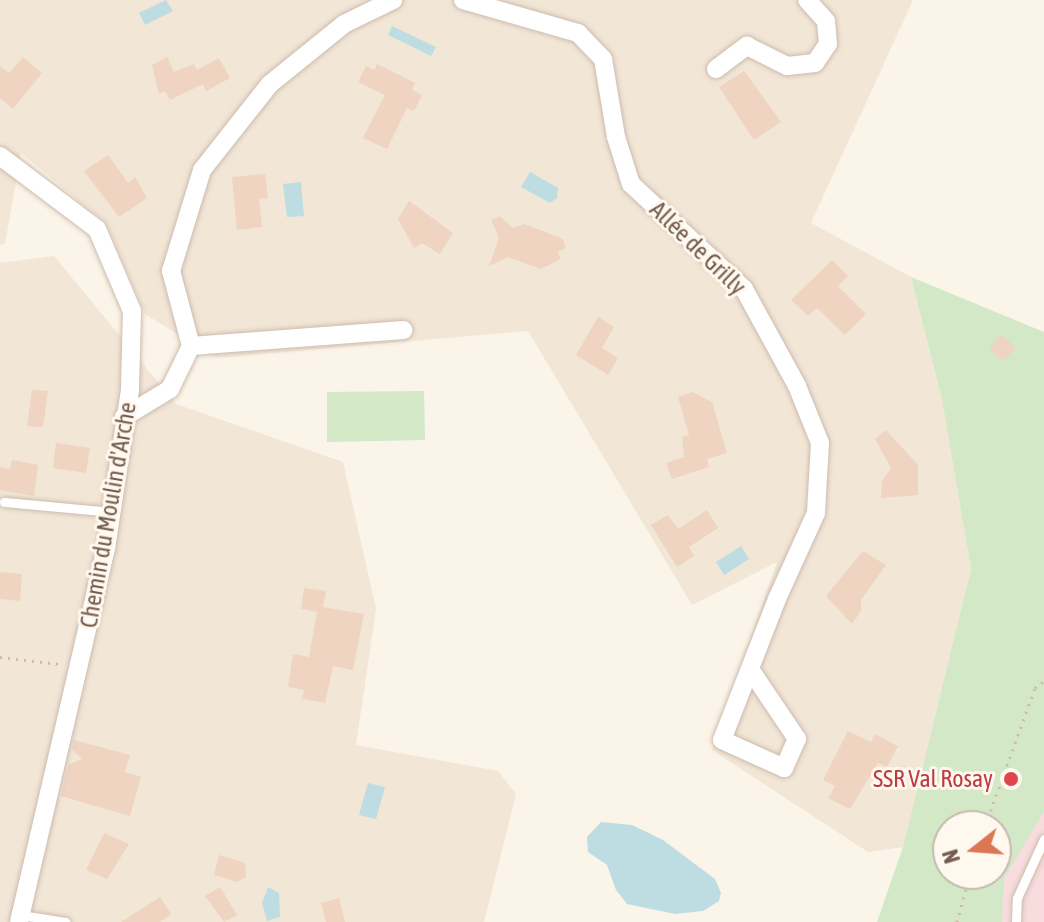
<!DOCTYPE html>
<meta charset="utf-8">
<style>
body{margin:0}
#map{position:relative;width:1044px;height:922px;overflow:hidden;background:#fbf4e8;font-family:"Asap Condensed",sans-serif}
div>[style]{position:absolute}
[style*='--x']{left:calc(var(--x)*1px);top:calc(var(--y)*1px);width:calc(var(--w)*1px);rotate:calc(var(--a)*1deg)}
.residential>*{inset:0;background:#f2e6d7}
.medical>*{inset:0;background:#f8dcde}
.green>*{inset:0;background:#d3e8c7}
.water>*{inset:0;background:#bddde3}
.building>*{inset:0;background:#eed4c1}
.path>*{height:3px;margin-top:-1.5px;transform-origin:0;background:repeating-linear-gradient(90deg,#d3b8a4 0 2px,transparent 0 8px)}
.roads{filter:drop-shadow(0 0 2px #ccbcae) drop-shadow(0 0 2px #ccbcae)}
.lane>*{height:9px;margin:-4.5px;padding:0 4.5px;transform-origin:4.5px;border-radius:4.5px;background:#fff}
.street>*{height:18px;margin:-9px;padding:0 9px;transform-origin:9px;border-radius:9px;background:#fff}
.dots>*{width:22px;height:22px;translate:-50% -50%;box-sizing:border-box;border:4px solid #fef8ee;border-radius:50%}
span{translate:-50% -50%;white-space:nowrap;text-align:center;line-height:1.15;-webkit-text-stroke:6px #fef8ee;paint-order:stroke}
.street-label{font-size:24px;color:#735c4d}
.health-label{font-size:24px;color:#be3a42}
.right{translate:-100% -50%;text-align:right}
.north{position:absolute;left:932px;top:810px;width:80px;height:80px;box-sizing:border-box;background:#fef8ee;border:2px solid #c6baae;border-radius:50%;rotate:253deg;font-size:22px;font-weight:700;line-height:32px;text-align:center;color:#735c4d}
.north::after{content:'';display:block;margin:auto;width:28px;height:36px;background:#dc7756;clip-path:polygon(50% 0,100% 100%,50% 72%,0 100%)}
</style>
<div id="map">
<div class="residential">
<i style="clip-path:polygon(0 0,913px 0,811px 223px,911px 277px,942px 400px,971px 569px,903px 847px,868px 852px,712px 750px,777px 562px,692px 605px,528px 331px,217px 358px,145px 314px,106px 223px,21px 153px,5px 244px,0 245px)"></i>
<i style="clip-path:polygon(54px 256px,176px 404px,343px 462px,376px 609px,356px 745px,498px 771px,516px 794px,484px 922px,0 922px,0 263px)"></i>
</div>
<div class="medical">
<i style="clip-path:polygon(1044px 691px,1044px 922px,944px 922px,996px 874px,996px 826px)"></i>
</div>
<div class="green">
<i style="clip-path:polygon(evenodd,911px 277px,1044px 332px,1044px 812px,1004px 878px,1002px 922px,877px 922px,903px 847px,971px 569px,942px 400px,911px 277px,948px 826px,996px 826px,996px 874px,948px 874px,948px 826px)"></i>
<i style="clip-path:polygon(424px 391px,425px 440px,327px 442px,327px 392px)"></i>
</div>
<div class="water">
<i style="clip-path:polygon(166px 0,173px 11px,145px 25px,139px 13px)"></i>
<i style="clip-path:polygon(392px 26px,436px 47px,431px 56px,388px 35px)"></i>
<i style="clip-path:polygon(530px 172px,558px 188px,557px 198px,550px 203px,521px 187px)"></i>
<i style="clip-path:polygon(301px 182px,304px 216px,287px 217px,283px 184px)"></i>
<i style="clip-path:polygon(741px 546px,749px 559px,724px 575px,716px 562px)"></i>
<i style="clip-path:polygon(368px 783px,385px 787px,376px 819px,359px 815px)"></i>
<i style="clip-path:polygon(601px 822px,632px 825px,663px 840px,715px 879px,721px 893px,719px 901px,703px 911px,675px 914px,627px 904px,616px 890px,607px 865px,588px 852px,587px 837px)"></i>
<i style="clip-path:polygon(268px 887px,279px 893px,280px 917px,267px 921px,262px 903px)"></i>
</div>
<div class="building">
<i style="clip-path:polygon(23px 57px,42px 73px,13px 109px,0 98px,0 66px,9px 73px)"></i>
<i style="clip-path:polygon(167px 57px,174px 72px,194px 64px,197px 70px,219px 58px,230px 78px,206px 91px,203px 84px,170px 100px,165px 91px,159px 94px,152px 65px)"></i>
<i style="clip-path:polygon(377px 64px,415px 83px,412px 90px,422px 95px,414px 111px,407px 108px,387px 149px,363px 138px,385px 95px,358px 82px,366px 66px,374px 70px)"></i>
<i style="clip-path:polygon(744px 71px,781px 122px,754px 140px,719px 87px)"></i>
<i style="clip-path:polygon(108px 155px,128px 183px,135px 177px,147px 198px,119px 217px,84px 171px)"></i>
<i style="clip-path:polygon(265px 174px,268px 198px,259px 199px,262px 227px,237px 230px,232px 177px)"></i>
<i style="clip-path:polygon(409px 201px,453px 233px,440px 254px,422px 243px,414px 248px,398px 219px)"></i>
<i style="clip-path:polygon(500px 216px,513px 228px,524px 224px,563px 239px,566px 248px,558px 252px,561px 259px,541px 269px,508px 257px,489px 266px,499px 238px,491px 220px)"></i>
<i style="clip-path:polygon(832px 260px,848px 276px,838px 286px,866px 314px,845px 335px,817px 308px,808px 316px,791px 300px)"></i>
<i style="clip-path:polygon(598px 317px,614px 327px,602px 348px,618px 358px,608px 375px,576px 355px)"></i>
<i style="clip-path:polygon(1001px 335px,1016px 347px,1003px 361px,989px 349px)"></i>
<i style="clip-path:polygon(32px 390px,48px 391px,43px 427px,27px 426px)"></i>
<i style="clip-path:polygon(693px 392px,712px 402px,727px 453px,707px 459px,709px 467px,672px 479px,666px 463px,684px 457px,682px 437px,689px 435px,678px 397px)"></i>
<i style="clip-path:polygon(886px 430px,918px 465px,918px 495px,881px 498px,882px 481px,891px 468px,875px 439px)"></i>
<i style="clip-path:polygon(56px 443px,90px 448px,86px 473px,53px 468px)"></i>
<i style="clip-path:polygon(12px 460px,38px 465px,34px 496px,0 490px,0 467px,10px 469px)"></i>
<i style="clip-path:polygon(707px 510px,718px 528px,689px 547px,694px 556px,677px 567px,651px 525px,668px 515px,678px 529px)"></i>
<i style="clip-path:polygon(863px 551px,886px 565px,861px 600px,861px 611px,852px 624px,826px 596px)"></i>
<i style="clip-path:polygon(0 572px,22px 574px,20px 601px,0 599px)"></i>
<i style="clip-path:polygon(304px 588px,326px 591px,323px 607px,364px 614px,353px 670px,333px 666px,325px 703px,302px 699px,304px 690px,288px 687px,293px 654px,309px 657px,317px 612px,301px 609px)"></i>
<i style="clip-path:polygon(848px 731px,871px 742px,875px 734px,898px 746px,887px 767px,878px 763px,850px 809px,828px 798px,835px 786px,823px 780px)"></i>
<i style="clip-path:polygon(74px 740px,130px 755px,125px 772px,141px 777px,130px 816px,61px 796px,68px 765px,82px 759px,72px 749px)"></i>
<i style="clip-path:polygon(104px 833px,129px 844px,107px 879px,86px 870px)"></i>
<i style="clip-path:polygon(219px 855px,245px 863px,246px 877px,237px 882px,214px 875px)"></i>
<i style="clip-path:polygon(220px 887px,237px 915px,224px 922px,205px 896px)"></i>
<i style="clip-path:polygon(160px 897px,171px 914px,160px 922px,121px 922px)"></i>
<i style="clip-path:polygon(339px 898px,345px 922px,326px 922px,321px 903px)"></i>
</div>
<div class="path">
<i style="--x:0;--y:657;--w:60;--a:6.7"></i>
<i style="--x:985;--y:826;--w:147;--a:-70.1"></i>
<i style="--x:1035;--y:688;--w:11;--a:-38"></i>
<i style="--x:957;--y:922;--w:50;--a:-74.8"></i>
</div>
<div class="roads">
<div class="lane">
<i style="--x:4;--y:502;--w:107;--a:5.3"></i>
<i style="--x:21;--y:915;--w:45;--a:9"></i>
<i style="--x:1016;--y:922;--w:24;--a:-88"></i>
<i style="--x:1017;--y:898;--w:65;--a:-65.4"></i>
</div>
<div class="street">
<i style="--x:463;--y:0;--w:120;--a:16"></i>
<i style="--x:578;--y:33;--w:36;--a:46"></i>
<i style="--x:603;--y:59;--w:79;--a:80.5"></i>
<i style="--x:616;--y:137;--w:49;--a:72.3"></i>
<i style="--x:631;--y:184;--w:154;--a:42.9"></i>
<i style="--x:744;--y:289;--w:111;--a:61.3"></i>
<i style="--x:797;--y:386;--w:61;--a:68"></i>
<i style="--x:820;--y:443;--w:70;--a:93.3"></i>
<i style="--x:816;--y:513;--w:94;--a:114.4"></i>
<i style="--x:777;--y:599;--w:151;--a:111.3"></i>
<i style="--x:722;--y:740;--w:68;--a:24.3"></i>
<i style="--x:784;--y:768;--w:32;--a:-66"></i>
<i style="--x:797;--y:739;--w:84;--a:-123.9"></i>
<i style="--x:716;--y:69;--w:39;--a:-37"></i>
<i style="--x:747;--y:46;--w:45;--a:26.6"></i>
<i style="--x:787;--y:66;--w:28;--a:-6"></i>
<i style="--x:815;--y:63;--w:23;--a:-56"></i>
<i style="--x:828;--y:44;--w:23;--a:-95"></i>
<i style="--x:826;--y:21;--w:28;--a:-132"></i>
<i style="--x:0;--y:156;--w:121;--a:37"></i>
<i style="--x:97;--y:229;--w:89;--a:66.9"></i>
<i style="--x:132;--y:311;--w:79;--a:91.5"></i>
<i style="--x:130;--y:390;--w:160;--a:98.6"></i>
<i style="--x:106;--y:548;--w:384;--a:103.1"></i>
<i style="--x:191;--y:346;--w:213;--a:-4.3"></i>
<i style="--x:124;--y:417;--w:54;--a:-31.3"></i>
<i style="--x:170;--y:389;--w:48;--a:-64"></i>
<i style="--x:191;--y:346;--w:78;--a:-104.9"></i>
<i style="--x:171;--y:271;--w:106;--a:-72.9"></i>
<i style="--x:202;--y:170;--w:110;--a:-51.7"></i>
<i style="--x:270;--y:84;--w:95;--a:-39"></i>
<i style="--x:344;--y:24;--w:55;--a:-26.1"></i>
</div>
</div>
<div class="dots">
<i style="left:1011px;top:779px;background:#e0444e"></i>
</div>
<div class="street-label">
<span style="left:698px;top:248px;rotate:44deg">Allée de Grilly</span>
<span style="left:108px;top:515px;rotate:-80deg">Chemin du Moulin d'Arche</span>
</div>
<div class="health-label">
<span class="right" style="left:993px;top:779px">SSR Val Rosay</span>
</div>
<div class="north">N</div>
</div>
